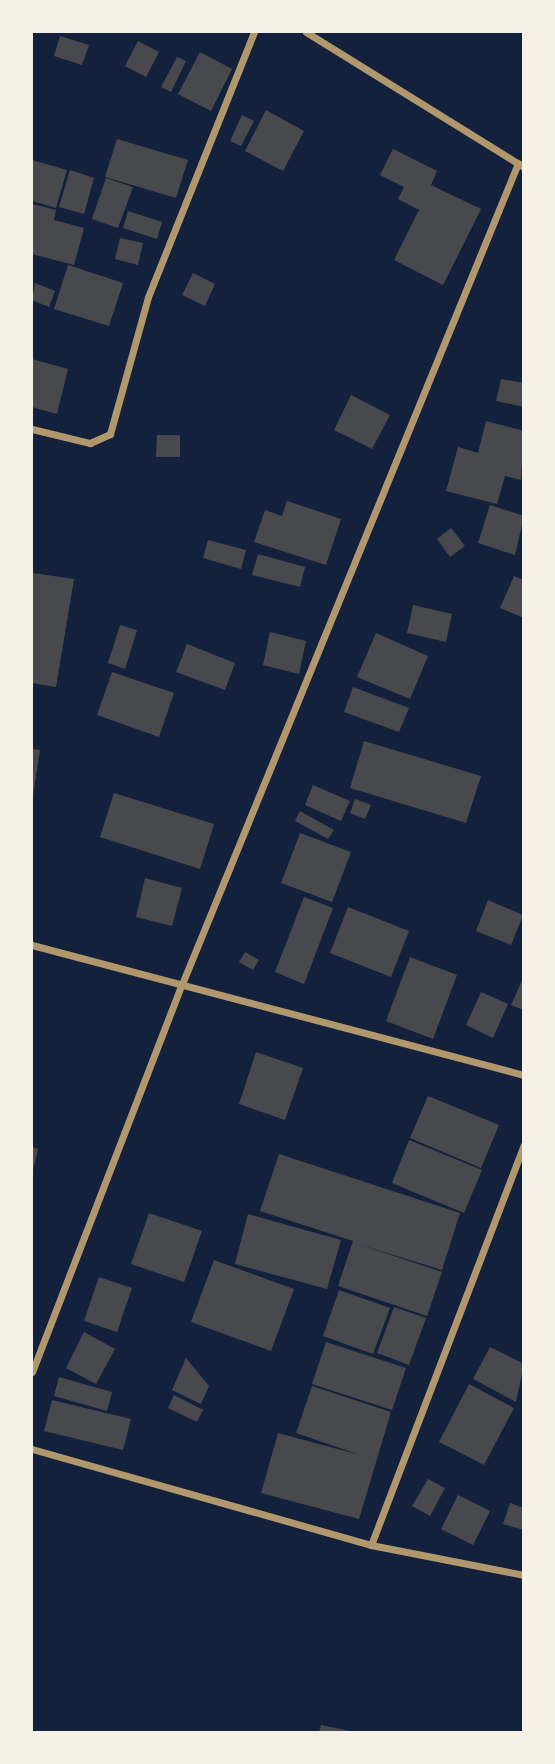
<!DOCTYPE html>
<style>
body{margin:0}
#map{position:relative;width:555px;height:1764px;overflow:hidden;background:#14213d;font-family:"Open Sans",sans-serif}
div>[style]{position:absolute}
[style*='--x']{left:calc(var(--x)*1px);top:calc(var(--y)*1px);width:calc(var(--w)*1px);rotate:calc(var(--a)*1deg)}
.building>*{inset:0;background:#48494c}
.minor>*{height:7px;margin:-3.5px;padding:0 3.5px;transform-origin:3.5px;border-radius:3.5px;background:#b1986c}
span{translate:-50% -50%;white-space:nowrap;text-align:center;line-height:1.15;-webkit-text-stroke:7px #f6f1e7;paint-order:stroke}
.frame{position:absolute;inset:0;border:33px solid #f6f1e7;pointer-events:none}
</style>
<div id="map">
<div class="building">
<i style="clip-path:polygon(60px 36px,89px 45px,82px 65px,54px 56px)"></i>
<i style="clip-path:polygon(138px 41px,159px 52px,146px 77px,125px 66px)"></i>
<i style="clip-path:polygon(200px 52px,232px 69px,211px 111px,178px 94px)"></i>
<i style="clip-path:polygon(177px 57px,186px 61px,171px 92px,161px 87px)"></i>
<i style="clip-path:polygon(266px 110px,304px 131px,283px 171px,245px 151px)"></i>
<i style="clip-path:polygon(242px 115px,254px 121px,241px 146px,230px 141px)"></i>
<i style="clip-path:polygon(117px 139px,188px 160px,176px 198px,105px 177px)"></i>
<i style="clip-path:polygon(393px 149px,437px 171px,431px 185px,481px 209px,443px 285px,394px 260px,419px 210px,398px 199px,404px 187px,380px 175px)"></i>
<i style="clip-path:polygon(32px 160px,67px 170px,56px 208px,32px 201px)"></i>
<i style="clip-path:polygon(70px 170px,94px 178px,84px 214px,59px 207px)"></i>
<i style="clip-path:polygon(106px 178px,133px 187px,118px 228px,92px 219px)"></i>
<i style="clip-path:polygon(32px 204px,56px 210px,54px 220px,84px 228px,74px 265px,32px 254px)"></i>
<i style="clip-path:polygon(128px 211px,162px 222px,157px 239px,123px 228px)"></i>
<i style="clip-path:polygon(120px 238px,143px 243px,138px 265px,115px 259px)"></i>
<i style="clip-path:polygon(68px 265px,123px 283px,109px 326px,54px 309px)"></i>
<i style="clip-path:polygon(193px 273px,215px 284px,205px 306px,182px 295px)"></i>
<i style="clip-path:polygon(35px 283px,55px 291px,49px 307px,32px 300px)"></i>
<i style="clip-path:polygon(32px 359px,68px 369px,57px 414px,32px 407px)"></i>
<i style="clip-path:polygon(501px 379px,524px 383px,524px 407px,496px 401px)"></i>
<i style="clip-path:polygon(351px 395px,390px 415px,372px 449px,334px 430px)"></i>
<i style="clip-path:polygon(486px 421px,524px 431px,521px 480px,505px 476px,497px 504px,446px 491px,458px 447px,478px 453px)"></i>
<i style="clip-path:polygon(157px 435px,180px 435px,180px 457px,156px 457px)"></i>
<i style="clip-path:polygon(287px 501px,341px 519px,326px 565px,254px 542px,265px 510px,282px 516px)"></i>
<i style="clip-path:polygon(490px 505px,524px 516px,515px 555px,478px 543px)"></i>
<i style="clip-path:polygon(451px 528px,465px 546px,450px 557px,437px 539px)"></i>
<i style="clip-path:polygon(208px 540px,246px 550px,241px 569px,203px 558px)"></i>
<i style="clip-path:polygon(258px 554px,305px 567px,300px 587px,252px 575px)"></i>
<i style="clip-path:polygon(33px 573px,74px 579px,56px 687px,32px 683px)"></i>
<i style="clip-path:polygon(514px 576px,524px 580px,524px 618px,500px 608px)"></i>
<i style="clip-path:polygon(413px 605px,452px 614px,446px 642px,407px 633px)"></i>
<i style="clip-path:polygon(120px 625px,137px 630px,125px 669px,108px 663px)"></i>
<i style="clip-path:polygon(270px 632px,306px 641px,299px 674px,263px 665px)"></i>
<i style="clip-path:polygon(376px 633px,428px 656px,410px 699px,357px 677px)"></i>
<i style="clip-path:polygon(187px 644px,235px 663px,225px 690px,176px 672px)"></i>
<i style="clip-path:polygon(112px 672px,174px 693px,159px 737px,97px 715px)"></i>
<i style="clip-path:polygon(353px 687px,409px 708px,399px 732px,344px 712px)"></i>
<i style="clip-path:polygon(364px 741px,481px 776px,466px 823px,350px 788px)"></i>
<i style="clip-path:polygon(32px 749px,40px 750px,33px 796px,32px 796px)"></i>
<i style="clip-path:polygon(313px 785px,350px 801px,341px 821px,305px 805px)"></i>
<i style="clip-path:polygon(114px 793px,214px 824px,200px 869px,100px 837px)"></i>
<i style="clip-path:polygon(355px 799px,371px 805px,365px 819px,350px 813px)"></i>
<i style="clip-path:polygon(300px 811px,334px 830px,328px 839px,295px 821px)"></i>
<i style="clip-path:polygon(300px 833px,351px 852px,332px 902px,281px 883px)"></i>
<i style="clip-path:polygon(145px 878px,182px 888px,172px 926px,136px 917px)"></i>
<i style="clip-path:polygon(304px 897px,333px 908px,304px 984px,275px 972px)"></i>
<i style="clip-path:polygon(488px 900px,523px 915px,511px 945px,476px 931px)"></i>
<i style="clip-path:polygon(348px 907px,409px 931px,391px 977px,330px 953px)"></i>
<i style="clip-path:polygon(245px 952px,259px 960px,253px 970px,239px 962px)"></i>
<i style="clip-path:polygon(410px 957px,457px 975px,433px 1039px,386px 1021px)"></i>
<i style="clip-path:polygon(524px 976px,524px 1010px,511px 1005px)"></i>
<i style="clip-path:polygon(481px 992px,508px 1004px,493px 1038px,466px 1025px)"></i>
<i style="clip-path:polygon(256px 1052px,303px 1068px,285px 1120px,239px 1104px)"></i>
<i style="clip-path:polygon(428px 1096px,499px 1125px,481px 1168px,410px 1138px)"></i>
<i style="clip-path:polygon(409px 1140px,482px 1170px,464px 1213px,392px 1183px)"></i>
<i style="clip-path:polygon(32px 1147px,38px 1149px,33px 1170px,32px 1170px)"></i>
<i style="clip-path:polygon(279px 1154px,460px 1213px,442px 1270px,358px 1244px,442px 1272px,427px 1316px,338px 1286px,353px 1241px,260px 1211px)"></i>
<i style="clip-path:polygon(149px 1213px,202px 1231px,184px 1282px,131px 1264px)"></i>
<i style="clip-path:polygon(248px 1214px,341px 1240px,327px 1289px,235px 1264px)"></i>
<i style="clip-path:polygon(214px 1260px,294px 1289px,271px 1351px,191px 1322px)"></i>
<i style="clip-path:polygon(99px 1277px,132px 1288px,117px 1332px,84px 1321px)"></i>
<i style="clip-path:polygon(339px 1290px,390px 1308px,373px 1354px,323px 1336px)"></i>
<i style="clip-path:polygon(394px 1307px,426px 1318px,409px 1365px,377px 1353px)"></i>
<i style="clip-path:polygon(84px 1332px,115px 1349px,96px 1384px,66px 1368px)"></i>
<i style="clip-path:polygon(326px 1342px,406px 1368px,392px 1410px,312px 1384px)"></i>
<i style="clip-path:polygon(490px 1347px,524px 1364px,516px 1402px,473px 1379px)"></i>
<i style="clip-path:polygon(186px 1358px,209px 1386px,201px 1404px,172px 1390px)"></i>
<i style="clip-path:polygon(59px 1377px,112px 1392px,107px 1411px,54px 1396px)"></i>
<i style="clip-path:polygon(469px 1384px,514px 1408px,484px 1465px,439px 1442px)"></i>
<i style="clip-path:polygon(312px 1386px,391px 1412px,359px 1519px,261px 1493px,278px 1433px,360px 1455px,296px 1433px)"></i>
<i style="clip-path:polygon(174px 1395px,203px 1410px,197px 1422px,168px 1408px)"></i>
<i style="clip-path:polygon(52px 1400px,131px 1419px,123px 1450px,44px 1431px)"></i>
<i style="clip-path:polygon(428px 1479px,445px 1488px,430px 1516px,412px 1506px)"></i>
<i style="clip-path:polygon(458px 1495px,490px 1511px,473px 1545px,441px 1529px)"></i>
<i style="clip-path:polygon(510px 1503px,524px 1508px,524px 1530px,503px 1524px)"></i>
<i style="clip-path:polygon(321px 1725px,350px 1731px,350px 1732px,319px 1732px)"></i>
</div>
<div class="minor">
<i style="--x:306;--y:32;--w:256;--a:31.8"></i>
<i style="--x:32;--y:429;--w:60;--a:13.6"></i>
<i style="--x:90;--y:443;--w:22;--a:-24"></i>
<i style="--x:110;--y:434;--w:142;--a:-74.5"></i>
<i style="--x:148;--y:297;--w:285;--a:-68.2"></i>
<i style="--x:32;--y:945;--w:509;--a:14.8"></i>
<i style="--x:32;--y:1372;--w:416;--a:-68.9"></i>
<i style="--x:182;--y:984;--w:887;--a:-67.74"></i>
<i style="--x:32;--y:1449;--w:352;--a:15.8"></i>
<i style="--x:371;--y:1545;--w:156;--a:11.1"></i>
<i style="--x:371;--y:1545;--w:428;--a:-69.1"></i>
</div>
<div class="frame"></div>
</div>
